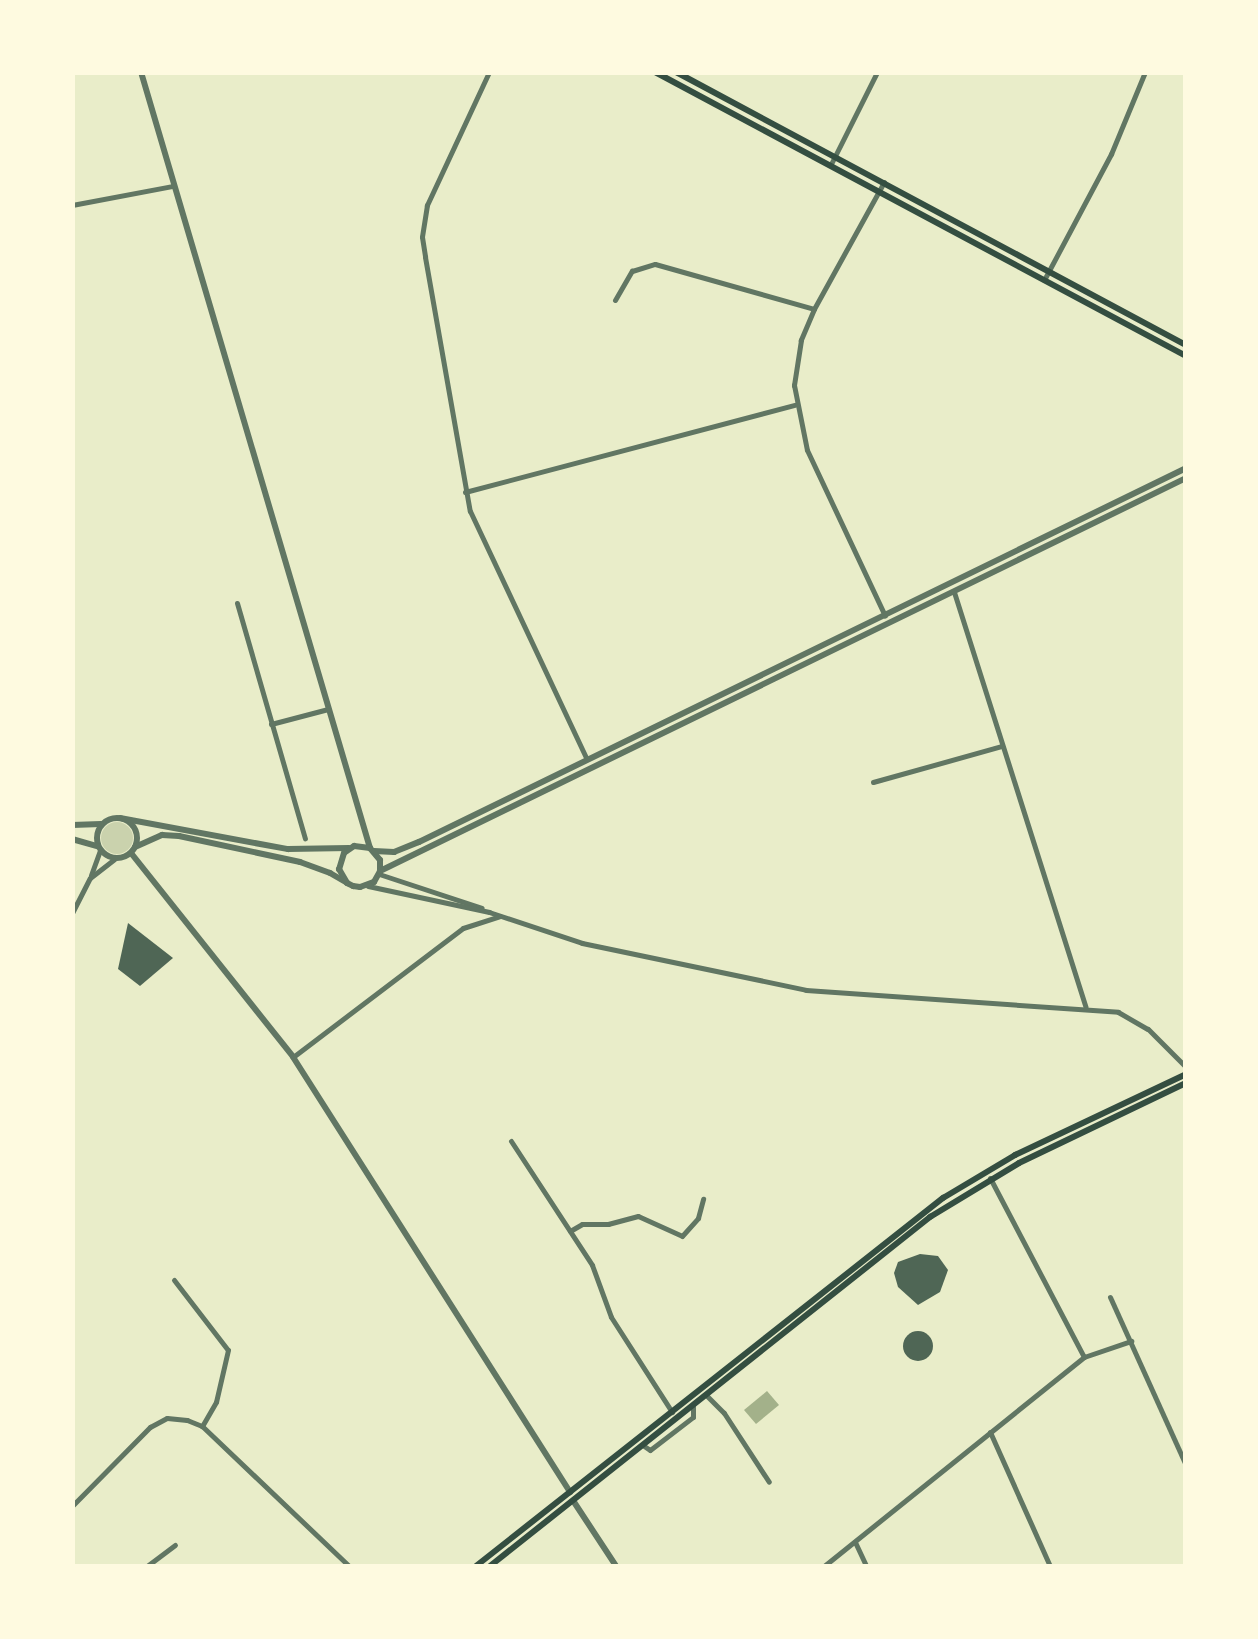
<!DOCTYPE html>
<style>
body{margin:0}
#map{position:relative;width:1258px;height:1639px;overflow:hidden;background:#e9edc9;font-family:Signika,sans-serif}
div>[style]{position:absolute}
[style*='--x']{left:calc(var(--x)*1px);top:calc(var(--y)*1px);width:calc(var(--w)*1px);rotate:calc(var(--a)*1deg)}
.green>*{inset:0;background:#cad2ad}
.round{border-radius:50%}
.water>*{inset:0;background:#a3b18a}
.building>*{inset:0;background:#4f6655}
.minor>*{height:5px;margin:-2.5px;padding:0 2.5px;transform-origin:2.5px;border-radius:2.5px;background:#617663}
.tertiary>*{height:6px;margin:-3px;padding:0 3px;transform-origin:3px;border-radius:3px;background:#617663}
.tertiary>.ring{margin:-3px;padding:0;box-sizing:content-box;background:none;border:6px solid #617663;border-radius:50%}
.secondary>*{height:6px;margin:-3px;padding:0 3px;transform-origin:3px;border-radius:3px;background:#344e41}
span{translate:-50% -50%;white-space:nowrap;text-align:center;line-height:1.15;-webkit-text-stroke:10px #fefae0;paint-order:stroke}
.frame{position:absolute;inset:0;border:75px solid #fefae0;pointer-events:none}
</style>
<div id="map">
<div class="green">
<i class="round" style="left:101px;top:822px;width:32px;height:32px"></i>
</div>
<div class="water">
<i style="clip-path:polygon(767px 1391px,779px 1405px,756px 1424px,744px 1410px)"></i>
</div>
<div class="building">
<i style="clip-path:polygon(128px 923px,173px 958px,140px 986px,118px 969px)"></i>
<i style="clip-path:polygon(920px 1254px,938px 1256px,948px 1270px,940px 1292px,918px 1305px,898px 1287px,894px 1273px,898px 1262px)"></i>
<i class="round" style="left:903px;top:1331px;width:30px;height:30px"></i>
</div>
<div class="minor">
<i style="--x:489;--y:72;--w:147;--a:115"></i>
<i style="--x:427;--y:205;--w:32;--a:99"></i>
<i style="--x:422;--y:237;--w:20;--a:81"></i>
<i style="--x:425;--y:257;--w:258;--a:80"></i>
<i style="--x:470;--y:511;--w:273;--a:64.8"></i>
<i style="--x:831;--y:164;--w:103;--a:-63.4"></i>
<i style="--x:884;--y:182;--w:145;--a:118.9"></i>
<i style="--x:814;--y:309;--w:34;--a:113"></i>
<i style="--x:801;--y:340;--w:46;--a:98.8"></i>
<i style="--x:794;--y:385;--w:66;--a:78.7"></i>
<i style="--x:807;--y:450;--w:183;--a:64.8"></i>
<i style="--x:72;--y:205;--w:103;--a:-10.7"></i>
<i style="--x:1044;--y:280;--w:143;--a:-62"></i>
<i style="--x:1111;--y:154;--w:89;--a:-67.5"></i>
<i style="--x:615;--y:300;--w:34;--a:-60"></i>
<i style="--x:632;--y:271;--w:24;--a:-17"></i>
<i style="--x:655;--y:264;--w:165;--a:15.8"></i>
<i style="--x:465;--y:492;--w:341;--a:-14.8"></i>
<i style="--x:954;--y:592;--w:435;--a:72.4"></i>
<i style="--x:237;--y:603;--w:245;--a:73.9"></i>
<i style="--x:271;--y:724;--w:59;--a:-14.7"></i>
<i style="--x:873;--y:782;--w:134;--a:-15.6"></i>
<i style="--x:379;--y:874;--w:108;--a:18.3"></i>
<i style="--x:91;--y:875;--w:27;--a:-70"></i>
<i style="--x:368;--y:886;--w:124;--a:12.1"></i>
<i style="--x:489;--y:912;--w:98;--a:18.4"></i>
<i style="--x:582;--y:943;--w:229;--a:11.8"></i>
<i style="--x:806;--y:990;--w:313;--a:4"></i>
<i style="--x:1118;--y:1012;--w:34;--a:30"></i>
<i style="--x:1148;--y:1029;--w:54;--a:45"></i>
<i style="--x:72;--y:913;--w:39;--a:-63"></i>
<i style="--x:90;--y:878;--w:31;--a:-38"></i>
<i style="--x:293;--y:1057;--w:213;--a:-37.2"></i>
<i style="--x:463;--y:928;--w:38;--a:-18"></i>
<i style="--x:511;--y:1141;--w:148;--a:56.8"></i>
<i style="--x:592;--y:1265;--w:55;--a:69.9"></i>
<i style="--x:611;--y:1317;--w:113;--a:57.3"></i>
<i style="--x:990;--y:1178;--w:202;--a:62.3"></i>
<i style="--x:570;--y:1231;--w:14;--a:-30"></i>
<i style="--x:582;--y:1224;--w:26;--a:0"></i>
<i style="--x:608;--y:1224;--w:31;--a:-15"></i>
<i style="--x:638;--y:1216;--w:48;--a:24.4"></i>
<i style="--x:682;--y:1236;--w:24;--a:-48"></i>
<i style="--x:698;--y:1218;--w:20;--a:-75"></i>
<i style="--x:174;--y:1280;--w:88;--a:52.4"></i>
<i style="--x:228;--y:1350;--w:53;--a:103"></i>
<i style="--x:216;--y:1402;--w:28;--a:120"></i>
<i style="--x:1110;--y:1297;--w:184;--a:65.7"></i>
<i style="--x:707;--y:1396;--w:24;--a:45"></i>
<i style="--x:724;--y:1413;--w:82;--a:56.9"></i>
<i style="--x:990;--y:1432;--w:147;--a:65.9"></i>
<i style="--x:644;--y:1446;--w:7;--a:34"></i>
<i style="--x:650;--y:1450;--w:54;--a:-37.5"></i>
<i style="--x:693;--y:1417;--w:10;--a:-90"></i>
<i style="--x:72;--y:1506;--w:111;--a:-45.4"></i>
<i style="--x:150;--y:1427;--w:19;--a:-28"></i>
<i style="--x:167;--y:1418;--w:20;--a:6"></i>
<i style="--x:187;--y:1420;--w:16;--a:22"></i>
<i style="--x:202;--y:1426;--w:203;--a:43.6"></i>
<i style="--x:855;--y:1542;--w:26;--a:65"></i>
<i style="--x:147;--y:1566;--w:35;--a:-37"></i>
<i style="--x:824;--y:1566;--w:334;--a:-38.8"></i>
<i style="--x:1084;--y:1357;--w:50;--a:-18.8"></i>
</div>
<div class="tertiary">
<i style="--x:141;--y:72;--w:809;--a:73.56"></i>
<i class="ring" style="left:97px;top:818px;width:34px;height:34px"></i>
<i style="--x:120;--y:818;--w:171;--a:10.5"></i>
<i style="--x:288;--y:849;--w:61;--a:-0.9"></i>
<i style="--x:72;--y:825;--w:29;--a:-2"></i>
<i style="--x:72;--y:839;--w:26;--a:16"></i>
<i style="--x:135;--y:847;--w:30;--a:-24"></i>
<i style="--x:162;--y:835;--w:17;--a:3"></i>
<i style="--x:179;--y:836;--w:124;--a:12.1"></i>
<i style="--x:300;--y:862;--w:32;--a:20"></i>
<i style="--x:330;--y:873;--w:20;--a:30"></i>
<i style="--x:347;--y:883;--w:7;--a:27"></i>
<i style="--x:353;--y:886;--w:7;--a:8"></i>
<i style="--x:360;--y:887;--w:15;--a:-20"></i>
<i style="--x:374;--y:882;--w:13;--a:-61"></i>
<i style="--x:380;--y:871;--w:11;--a:-90"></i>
<i style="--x:380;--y:860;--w:16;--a:-130"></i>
<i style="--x:370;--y:848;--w:16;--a:-173"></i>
<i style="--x:354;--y:846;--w:12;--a:145"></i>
<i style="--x:344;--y:853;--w:17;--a:107"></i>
<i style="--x:339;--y:869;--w:16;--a:60"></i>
<i style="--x:374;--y:851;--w:20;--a:3"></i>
<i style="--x:394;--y:852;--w:27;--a:-22"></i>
<i style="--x:419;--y:842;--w:853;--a:-25.99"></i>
<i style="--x:131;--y:853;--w:260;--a:51.5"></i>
<i style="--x:293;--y:1057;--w:516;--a:57.51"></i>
<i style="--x:380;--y:871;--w:897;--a:-25.99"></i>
<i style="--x:574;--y:1502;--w:77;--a:56.7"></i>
</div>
<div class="secondary">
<i style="--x:655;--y:72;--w:602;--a:28.14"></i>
<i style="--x:676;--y:72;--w:578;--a:28.16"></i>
<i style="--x:476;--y:1566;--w:595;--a:-38.24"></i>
<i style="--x:943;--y:1198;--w:84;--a:-30.8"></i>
<i style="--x:1015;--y:1155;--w:189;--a:-25.3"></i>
<i style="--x:490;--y:1566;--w:562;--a:-38.42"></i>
<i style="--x:930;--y:1217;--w:104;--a:-31.2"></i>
<i style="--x:1019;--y:1163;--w:185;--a:-25.6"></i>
</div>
<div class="frame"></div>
</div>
